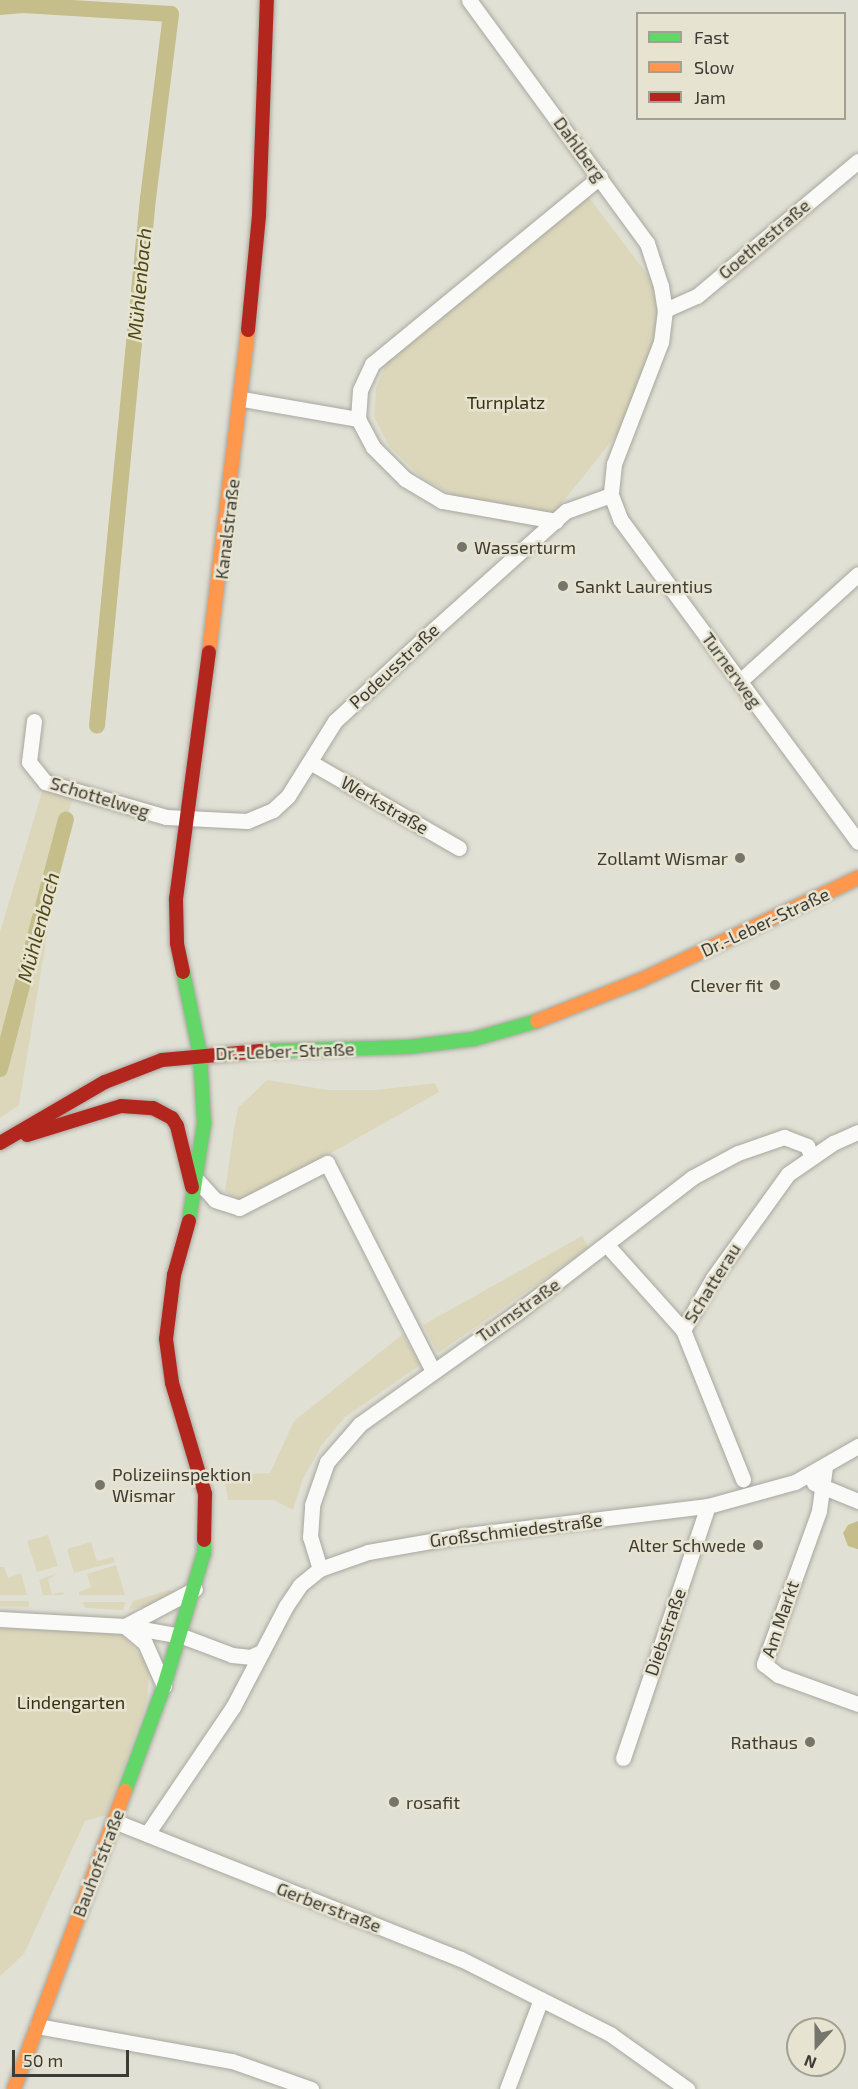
<!DOCTYPE html>
<meta charset="utf-8">
<style>
body{margin:0}
#map{position:relative;width:858px;height:2089px;overflow:hidden;background:#e1e0d5;font-family:"Exo 2",sans-serif}
div>[style]{position:absolute}
[style*='--x']{left:calc(var(--x)*1px);top:calc(var(--y)*1px);width:calc(var(--w)*1px);rotate:calc(var(--a)*1deg)}
.green>*{inset:0;background:#dcd7bb}
.water>*{inset:0;background:#c6be8a}
.canal>*{height:16px;margin:-8px;padding:0 8px;transform-origin:8px;border-radius:8px;background:#c6be8a}
.roads{filter:drop-shadow(0 0 2px #a8a79f) drop-shadow(0 0 2px #a8a79f)}
.street>*{height:15px;margin:-7.5px;padding:0 7.5px;transform-origin:7.5px;border-radius:7.5px;background:#fafaf9}
.fast>*{height:14px;margin:-7px;padding:0 7px;transform-origin:7px;border-radius:7px;background:#63d668}
.slow>*{height:14px;margin:-7px;padding:0 7px;transform-origin:7px;border-radius:7px;background:#ff974d}
.jam>*{height:14px;margin:-7px;padding:0 7px;transform-origin:7px;border-radius:7px;background:#b3261e}
.dots>*{width:16px;height:16px;translate:-50% -50%;box-sizing:border-box;border:3px solid #e6e3d0;border-radius:50%}
span{translate:-50% -50%;white-space:nowrap;text-align:center;line-height:1.15;-webkit-text-stroke:5px #e6e3d0;paint-order:stroke}
.street-label{font-size:18px;color:#3d3c34}
.park-label{font-size:18px;color:#342f10}
.poi-label{font-size:18px;color:#3d3c34}
.left{translate:0 -50%;text-align:left}
.right{translate:-100% -50%;text-align:right}
.water-label{font-size:20px;color:#504812;font-style:italic}
.legend{position:absolute;left:636px;top:12px;width:210px;height:108px;box-sizing:border-box;background:#e6e3d0;border:2px solid #a2a092;margin:0;padding:8px 10px;list-style:none;font-size:18px;color:#3d3c34}
.legend li{display:flex;align-items:center;gap:12px;height:30px}
.legend b{width:30px;border:2px solid #a2a092}
.north{position:absolute;left:786px;top:2017px;width:60px;height:60px;box-sizing:border-box;background:#e6e3d0;border:2px solid #a2a092;border-radius:50%;rotate:201deg;font-size:16px;font-weight:700;line-height:24px;text-align:center;color:#3d3c34}
.north::after{content:'';display:block;margin:auto;width:21px;height:27px;background:#76756c;clip-path:polygon(50% 0,100% 100%,50% 72%,0 100%)}
.scale{position:absolute;left:12px;top:2050px;width:117px;height:27px;box-sizing:border-box;border:3px solid #3d3c34;border-top:0;padding-left:8px;font-size:18px;line-height:21px;white-space:nowrap;color:#3d3c34;-webkit-text-stroke:4px #e6e3d0;paint-order:stroke}
</style>
<div id="map">
<div class="green">
<i style="clip-path:polygon(0 0,24px 0,23px 5px,0 7px)"></i>
<i style="clip-path:polygon(588px 196px,662px 294px,656px 339px,618px 433px,550px 518px,503px 523px,421px 477px,389px 446px,374px 417px,376px 388px,387px 362px)"></i>
<i style="clip-path:polygon(45px 782px,74px 796px,66px 820px,19px 1105px,0 1118px,0 932px)"></i>
<i style="clip-path:polygon(267px 1080px,328px 1090px,377px 1090px,435px 1083px,439px 1092px,243px 1203px,225px 1191px,234px 1129px,238px 1108px)"></i>
<i style="clip-path:polygon(582px 1236px,589px 1248px,438px 1353px,423px 1325px)"></i>
<i style="clip-path:polygon(403px 1334px,420px 1365px,345px 1417px,321px 1446px,303px 1479px,293px 1510px,274px 1500px,228px 1500px,224px 1476px,270px 1473px,294px 1421px)"></i>
<i style="clip-path:polygon(48px 1535px,58px 1566px,37px 1572px,27px 1541px)"></i>
<i style="clip-path:polygon(91px 1542px,97px 1561px,113px 1557px,115px 1562px,74px 1573px,67px 1549px)"></i>
<i style="clip-path:polygon(116px 1565px,125px 1595px,79px 1595px,79px 1592px,91px 1587px,87px 1574px)"></i>
<i style="clip-path:polygon(0 1567px,4px 1567px,8px 1578px,21px 1573px,27px 1595px,0 1595px)"></i>
<i style="clip-path:polygon(58px 1573px,48px 1579px,52px 1594px,63px 1592px,64px 1595px,43px 1595px,39px 1580px)"></i>
<i style="clip-path:polygon(169px 1590px,178px 1593px,160px 1604px,129px 1609px,133px 1601px)"></i>
<i style="clip-path:polygon(0 1601px,29px 1601px,29px 1607px,0 1606px)"></i>
<i style="clip-path:polygon(82px 1602px,126px 1602px,123px 1610px,86px 1608px)"></i>
<i style="clip-path:polygon(0 1627px,120px 1633px,145px 1660px,149px 1673px,147px 1701px,106px 1815px,85px 1821px,24px 1954px,0 1976px)"></i>
</div>
<div class="water">
<i style="clip-path:polygon(858px 1521px,858px 1549px,857px 1549px,848px 1546px,843px 1533px,848px 1525px)"></i>
</div>
<div class="canal">
<i style="--x:0;--y:7;--w:23;--a:-5"></i>
<i style="--x:23;--y:5;--w:148;--a:3.5"></i>
<i style="--x:171;--y:14;--w:185;--a:97.1"></i>
<i style="--x:148;--y:198;--w:530;--a:95.52"></i>
<i style="--x:0;--y:1069;--w:258;--a:-75.2"></i>
</div>
<div class="roads">
<div class="street">
<i style="--x:469;--y:0;--w:301;--a:53.8"></i>
<i style="--x:647;--y:243;--w:45;--a:72"></i>
<i style="--x:661;--y:286;--w:24;--a:81"></i>
<i style="--x:665;--y:310;--w:32;--a:97"></i>
<i style="--x:661;--y:342;--w:131;--a:111.1"></i>
<i style="--x:614;--y:464;--w:31;--a:96"></i>
<i style="--x:611;--y:495;--w:26;--a:69"></i>
<i style="--x:620;--y:519;--w:401;--a:53.6"></i>
<i style="--x:665;--y:310;--w:35;--a:-24"></i>
<i style="--x:697;--y:296;--w:210;--a:-40"></i>
<i style="--x:242;--y:399;--w:118;--a:9.8"></i>
<i style="--x:556;--y:521;--w:116;--a:-170"></i>
<i style="--x:442;--y:501;--w:43;--a:-149.3"></i>
<i style="--x:405;--y:479;--w:45;--a:-135"></i>
<i style="--x:373;--y:447;--w:32;--a:-118"></i>
<i style="--x:358;--y:419;--w:29;--a:-86"></i>
<i style="--x:360;--y:390;--w:29;--a:-65"></i>
<i style="--x:372;--y:364;--w:295;--a:-39.4"></i>
<i style="--x:740;--y:681;--w:159;--a:-42.2"></i>
<i style="--x:34;--y:721;--w:41;--a:97"></i>
<i style="--x:29;--y:762;--w:26;--a:51"></i>
<i style="--x:45;--y:782;--w:126;--a:16.1"></i>
<i style="--x:166;--y:817;--w:81;--a:2.8"></i>
<i style="--x:247;--y:821;--w:28;--a:-23"></i>
<i style="--x:273;--y:810;--w:21;--a:-43"></i>
<i style="--x:288;--y:796;--w:89;--a:-57.9"></i>
<i style="--x:335;--y:721;--w:117;--a:-42.9"></i>
<i style="--x:421;--y:641;--w:195;--a:-41.9"></i>
<i style="--x:566;--y:511;--w:48;--a:-19.6"></i>
<i style="--x:310;--y:762;--w:172;--a:30"></i>
<i style="--x:198;--y:1181;--w:25;--a:48"></i>
<i style="--x:215;--y:1200;--w:25;--a:18"></i>
<i style="--x:239;--y:1208;--w:99;--a:-27.1"></i>
<i style="--x:327;--y:1163;--w:231;--a:63"></i>
<i style="--x:607;--y:1245;--w:114;--a:48.2"></i>
<i style="--x:683;--y:1330;--w:161;--a:68.1"></i>
<i style="--x:683;--y:1330;--w:60;--a:-60"></i>
<i style="--x:713;--y:1278;--w:128;--a:-54.2"></i>
<i style="--x:788;--y:1174;--w:55;--a:-34.6"></i>
<i style="--x:833;--y:1143;--w:27;--a:-24"></i>
<i style="--x:825;--y:1467;--w:44;--a:97.8"></i>
<i style="--x:819;--y:1511;--w:163;--a:109.8"></i>
<i style="--x:764;--y:1664;--w:18;--a:38"></i>
<i style="--x:778;--y:1675;--w:85;--a:19.9"></i>
<i style="--x:814;--y:1483;--w:48;--a:22.2"></i>
<i style="--x:320;--y:1569;--w:34;--a:-107"></i>
<i style="--x:310;--y:1537;--w:32;--a:-86"></i>
<i style="--x:312;--y:1505;--w:46;--a:-70.8"></i>
<i style="--x:327;--y:1462;--w:50;--a:-49"></i>
<i style="--x:360;--y:1424;--w:190;--a:-35.4"></i>
<i style="--x:515;--y:1314;--w:225;--a:-37.6"></i>
<i style="--x:693;--y:1177;--w:51;--a:-28.1"></i>
<i style="--x:738;--y:1153;--w:49;--a:-19.2"></i>
<i style="--x:784;--y:1137;--w:25;--a:21"></i>
<i style="--x:807;--y:1146;--w:12;--a:66"></i>
<i style="--x:0;--y:1619;--w:125;--a:3.2"></i>
<i style="--x:125;--y:1626;--w:58;--a:10"></i>
<i style="--x:182;--y:1636;--w:53;--a:20.8"></i>
<i style="--x:232;--y:1655;--w:18;--a:6"></i>
<i style="--x:250;--y:1657;--w:12;--a:-24"></i>
<i style="--x:164;--y:1686;--w:47;--a:-113.8"></i>
<i style="--x:145;--y:1643;--w:26;--a:-140"></i>
<i style="--x:125;--y:1626;--w:79;--a:-27.9"></i>
<i style="--x:623;--y:1758;--w:266;--a:-71.4"></i>
<i style="--x:114;--y:1821;--w:373;--a:21.7"></i>
<i style="--x:461;--y:1959;--w:167;--a:26.7"></i>
<i style="--x:610;--y:2034;--w:95;--a:35.5"></i>
<i style="--x:147;--y:1834;--w:153;--a:-55.9"></i>
<i style="--x:233;--y:1707;--w:114;--a:-62.3"></i>
<i style="--x:286;--y:1606;--w:25;--a:-56"></i>
<i style="--x:300;--y:1585;--w:26;--a:-39"></i>
<i style="--x:320;--y:1569;--w:51;--a:-19.5"></i>
<i style="--x:368;--y:1552;--w:92;--a:-10"></i>
<i style="--x:459;--y:1536;--w:251;--a:-6.9"></i>
<i style="--x:708;--y:1506;--w:90;--a:-15.4"></i>
<i style="--x:795;--y:1482;--w:73;--a:-29.7"></i>
<i style="--x:37;--y:2026;--w:198;--a:10.2"></i>
<i style="--x:232;--y:2061;--w:84;--a:19.5"></i>
<i style="--x:507;--y:2089;--w:96;--a:-69.3"></i>
</div>
<div class="fast">
<i style="--x:183;--y:972;--w:84;--a:78.3"></i>
<i style="--x:200;--y:1054;--w:70;--a:86.7"></i>
<i style="--x:204;--y:1124;--w:98;--a:98.8"></i>
<i style="--x:261;--y:1051;--w:147;--a:-1.6"></i>
<i style="--x:408;--y:1047;--w:66;--a:-6.9"></i>
<i style="--x:474;--y:1039;--w:66;--a:-15.9"></i>
<i style="--x:125;--y:1791;--w:112;--a:-69.6"></i>
<i style="--x:164;--y:1686;--w:139;--a:-73.3"></i>
<i style="--x:204;--y:1553;--w:13;--a:-90"></i>
</div>
<div class="slow">
<i style="--x:209;--y:652;--w:324;--a:-83.1"></i>
<i style="--x:537;--y:1021;--w:112;--a:-21.5"></i>
<i style="--x:641;--y:980;--w:240;--a:-25.2"></i>
<i style="--x:14;--y:2089;--w:318;--a:-69.6"></i>
</div>
<div class="jam">
<i style="--x:248;--y:330;--w:116;--a:-84.5"></i>
<i style="--x:259;--y:215;--w:215;--a:-87.9"></i>
<i style="--x:183;--y:972;--w:30;--a:-102"></i>
<i style="--x:177;--y:943;--w:44;--a:-91.3"></i>
<i style="--x:176;--y:899;--w:249;--a:-82.4"></i>
<i style="--x:27;--y:1135;--w:98;--a:-17.1"></i>
<i style="--x:121;--y:1106;--w:32;--a:4"></i>
<i style="--x:153;--y:1108;--w:21;--a:28"></i>
<i style="--x:172;--y:1118;--w:9;--a:58"></i>
<i style="--x:177;--y:1126;--w:63;--a:76.2"></i>
<i style="--x:0;--y:1143;--w:121;--a:-30.2"></i>
<i style="--x:105;--y:1082;--w:61;--a:-21.1"></i>
<i style="--x:162;--y:1060;--w:99;--a:-5.2"></i>
<i style="--x:189;--y:1221;--w:56;--a:105.5"></i>
<i style="--x:174;--y:1275;--w:64;--a:97.1"></i>
<i style="--x:166;--y:1339;--w:44;--a:82.2"></i>
<i style="--x:172;--y:1383;--w:116;--a:73.4"></i>
<i style="--x:205;--y:1494;--w:46;--a:91.2"></i>
</div>
</div>
<div class="dots">
<i style="left:462px;top:547px;background:#76756c"></i>
<i style="left:563px;top:586px;background:#76756c"></i>
<i style="left:740px;top:858px;background:#76756c"></i>
<i style="left:775px;top:985px;background:#76756c"></i>
<i style="left:100px;top:1485px;background:#76756c"></i>
<i style="left:758px;top:1545px;background:#76756c"></i>
<i style="left:810px;top:1742px;background:#76756c"></i>
<i style="left:394px;top:1802px;background:#76756c"></i>
</div>
<div class="street-label">
<span style="left:580px;top:149px;rotate:54deg">Dahlberg</span>
<span style="left:764px;top:239px;rotate:-40deg">Goethestraße</span>
<span style="left:227px;top:529px;rotate:-83deg">Kanalstraße</span>
<span style="left:394px;top:666px;rotate:-43deg">Podeusstraße</span>
<span style="left:732px;top:670px;rotate:54deg">Turnerweg</span>
<span style="left:100px;top:797px;rotate:17deg">Schottelweg</span>
<span style="left:385px;top:805px;rotate:30deg">Werkstraße</span>
<span style="left:765px;top:922px;rotate:-25deg">Dr.-Leber-Straße</span>
<span style="left:285px;top:1051px;rotate:-2deg">Dr.-Leber-Straße</span>
<span style="left:712px;top:1283px;rotate:-58deg">Schatterau</span>
<span style="left:518px;top:1310px;rotate:-35deg">Turmstraße</span>
<span style="left:516px;top:1530px;rotate:-7deg">Großschmiedestraße</span>
<span style="left:780px;top:1619px;rotate:-71deg">Am Markt</span>
<span style="left:665px;top:1632px;rotate:-71deg">Diebstraße</span>
<span style="left:98px;top:1863px;rotate:-69deg">Bauhofstraße</span>
<span style="left:329px;top:1907px;rotate:21deg">Gerberstraße</span>
</div>
<div class="park-label">
<span style="left:506px;top:402px">Turnplatz</span>
<span style="left:71px;top:1702px">Lindengarten</span>
</div>
<div class="poi-label">
<span class="left" style="left:474px;top:547px">Wasserturm</span>
<span class="left" style="left:575px;top:586px">Sankt Laurentius</span>
<span class="right" style="left:728px;top:858px">Zollamt Wismar</span>
<span class="right" style="left:763px;top:985px">Clever fit</span>
<span class="left" style="left:112px;top:1485px">Polizeiinspektion<br>Wismar</span>
<span class="right" style="left:746px;top:1545px">Alter Schwede</span>
<span class="right" style="left:798px;top:1742px">Rathaus</span>
<span class="left" style="left:406px;top:1802px">rosafit</span>
</div>
<div class="water-label">
<span style="left:139px;top:284px;rotate:-85deg">Mühlenbach</span>
<span style="left:38px;top:927px;rotate:-75deg">Mühlenbach</span>
</div>
<ul class="legend">
<li><b style="height:8px;background:#63d668"></b>Fast</li>
<li><b style="height:8px;background:#ff974d"></b>Slow</li>
<li><b style="height:8px;background:#b3261e"></b>Jam</li>
</ul>
<div class="north">N</div>
<div class="scale">50 m</div>
</div>
